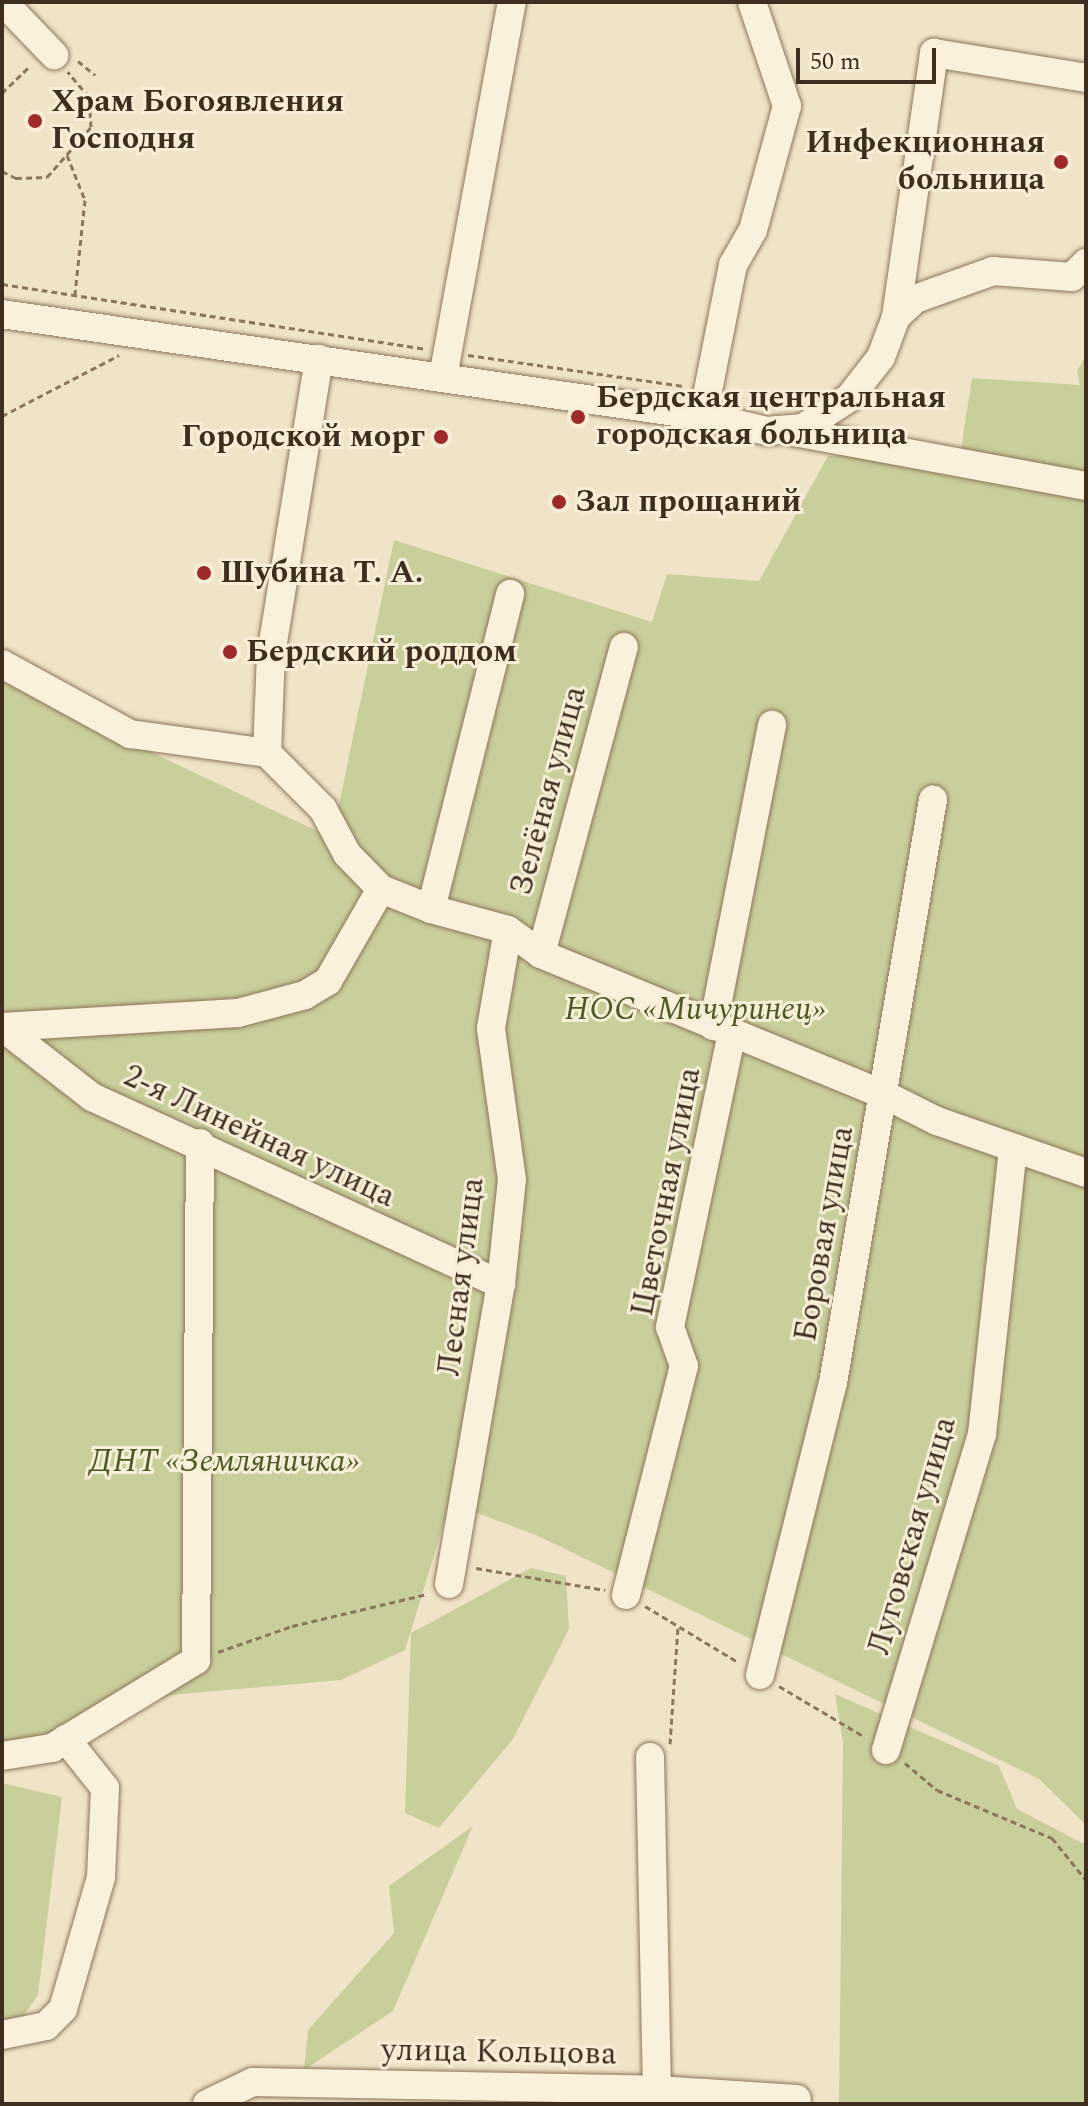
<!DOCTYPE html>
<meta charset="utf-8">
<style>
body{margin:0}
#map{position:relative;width:1088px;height:2106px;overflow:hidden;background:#f0e4c8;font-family:Spectral,serif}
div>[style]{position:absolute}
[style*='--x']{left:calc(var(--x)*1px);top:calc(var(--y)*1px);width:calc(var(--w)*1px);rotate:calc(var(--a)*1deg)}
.green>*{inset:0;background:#c9cf9b}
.path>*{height:3px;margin-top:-1.5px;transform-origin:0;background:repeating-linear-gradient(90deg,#8d765c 0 6px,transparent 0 10px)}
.roads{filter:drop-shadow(0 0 2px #8d765c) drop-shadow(0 0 2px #8d765c)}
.minor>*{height:28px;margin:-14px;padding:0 14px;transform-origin:14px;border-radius:14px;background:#faf1dc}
.dots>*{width:22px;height:22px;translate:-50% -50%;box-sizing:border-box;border:4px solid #f7eed8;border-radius:50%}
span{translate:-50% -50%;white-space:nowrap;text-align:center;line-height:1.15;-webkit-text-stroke:6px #f7eed8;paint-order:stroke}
.poi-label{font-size:32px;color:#3d2e20;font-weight:700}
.left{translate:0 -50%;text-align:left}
.right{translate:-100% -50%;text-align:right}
.street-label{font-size:32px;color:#3d2e20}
.park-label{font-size:32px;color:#4d5a26;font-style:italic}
.frame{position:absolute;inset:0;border:4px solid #3d2e20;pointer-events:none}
.scale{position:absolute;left:796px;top:48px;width:140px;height:36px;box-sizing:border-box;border:4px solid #3d2e20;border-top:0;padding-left:10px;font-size:24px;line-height:28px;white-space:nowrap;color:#3d2e20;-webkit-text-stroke:6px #f7eed8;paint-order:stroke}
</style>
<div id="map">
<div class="green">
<i style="clip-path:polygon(1086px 356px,1086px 1825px,1039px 1779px,536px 1535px,450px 1503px,405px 1650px,341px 1680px,171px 1695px,2px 1757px,2px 681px,332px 838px,394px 540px,652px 622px,667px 574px,759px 581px,828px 456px,961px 449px,972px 378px,1080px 385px,1077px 371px)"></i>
<i style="clip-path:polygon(531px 1568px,566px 1576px,569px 1629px,513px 1739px,439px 1828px,405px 1813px,411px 1633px)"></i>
<i style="clip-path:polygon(835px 1694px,999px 1766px,1017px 1809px,1086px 1845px,1086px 2104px,839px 2104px,843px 1742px)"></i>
<i style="clip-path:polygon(2px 1783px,62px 1797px,38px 1995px,7px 2040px,2px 2039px)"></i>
<i style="clip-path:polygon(473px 1826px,393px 2011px,304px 2070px,308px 2030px,394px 1933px,389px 1886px)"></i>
</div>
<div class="path">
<i style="--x:78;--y:61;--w:22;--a:39"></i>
<i style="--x:2;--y:93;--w:39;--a:-44"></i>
<i style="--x:67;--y:155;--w:48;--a:68.2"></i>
<i style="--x:85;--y:200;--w:95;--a:96.1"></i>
<i style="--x:2;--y:171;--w:16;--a:27"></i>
<i style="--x:16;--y:178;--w:31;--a:-2"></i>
<i style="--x:47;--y:177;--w:67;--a:-48.7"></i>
<i style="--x:91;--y:127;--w:30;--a:-94"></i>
<i style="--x:89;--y:97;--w:33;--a:-130"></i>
<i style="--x:2;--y:284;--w:428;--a:8.7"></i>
<i style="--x:468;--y:355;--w:216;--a:8.2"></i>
<i style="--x:2;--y:416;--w:132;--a:-27.5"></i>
<i style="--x:476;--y:1568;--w:131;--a:9.7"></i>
<i style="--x:645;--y:1606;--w:109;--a:31.1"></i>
<i style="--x:218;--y:1652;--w:78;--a:-19.4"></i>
<i style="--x:292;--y:1626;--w:139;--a:-13.3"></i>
<i style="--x:779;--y:1686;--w:100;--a:30.7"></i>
<i style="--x:670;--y:1744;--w:118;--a:-86.1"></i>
<i style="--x:905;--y:1763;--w:42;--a:40.2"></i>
<i style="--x:937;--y:1790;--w:125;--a:22.7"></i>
<i style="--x:1052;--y:1838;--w:54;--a:51"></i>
</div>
<div class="roads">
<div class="minor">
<i style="--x:3;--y:2;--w:74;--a:46.1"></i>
<i style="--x:2;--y:314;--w:708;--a:8.28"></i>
<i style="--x:703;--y:416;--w:154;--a:-78.8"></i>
<i style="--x:733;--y:265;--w:40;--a:-60.3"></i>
<i style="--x:753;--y:230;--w:129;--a:-74.7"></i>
<i style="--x:787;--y:106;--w:110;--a:-108.6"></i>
<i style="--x:896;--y:317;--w:267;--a:-81.8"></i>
<i style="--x:934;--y:53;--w:154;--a:9.3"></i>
<i style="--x:443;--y:377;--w:381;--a:-79.6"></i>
<i style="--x:703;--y:416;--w:66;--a:13.2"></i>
<i style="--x:767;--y:431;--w:36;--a:-5"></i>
<i style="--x:803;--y:428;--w:55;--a:-33.1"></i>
<i style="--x:849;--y:398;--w:52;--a:-52"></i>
<i style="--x:881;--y:357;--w:43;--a:-69.4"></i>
<i style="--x:896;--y:317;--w:26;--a:-43"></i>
<i style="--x:915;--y:299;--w:83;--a:-19.7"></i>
<i style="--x:993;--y:271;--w:79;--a:4.3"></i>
<i style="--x:1072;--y:277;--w:20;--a:-45"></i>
<i style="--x:789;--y:431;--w:302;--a:10.5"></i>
<i style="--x:2;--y:664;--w:146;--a:28.7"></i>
<i style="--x:130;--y:734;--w:138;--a:7.9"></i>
<i style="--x:267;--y:753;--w:98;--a:-87.7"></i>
<i style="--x:271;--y:655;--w:300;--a:-80.8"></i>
<i style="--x:267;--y:753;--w:79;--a:45"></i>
<i style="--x:323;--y:809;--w:51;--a:61.9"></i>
<i style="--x:347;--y:854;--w:49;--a:45.8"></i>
<i style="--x:381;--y:889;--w:54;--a:21.8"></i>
<i style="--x:431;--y:909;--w:80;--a:15.3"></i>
<i style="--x:508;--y:930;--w:41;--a:36"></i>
<i style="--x:541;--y:954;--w:372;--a:22.3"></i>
<i style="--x:885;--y:1095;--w:58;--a:26.6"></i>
<i style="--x:937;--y:1121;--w:158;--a:19.2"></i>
<i style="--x:431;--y:909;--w:325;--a:-75.9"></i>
<i style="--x:541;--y:954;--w:318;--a:-74.9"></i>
<i style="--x:713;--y:1026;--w:307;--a:-78.9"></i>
<i style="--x:2;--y:1027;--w:114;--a:37.9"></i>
<i style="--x:92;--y:1097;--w:450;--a:24.6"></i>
<i style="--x:2;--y:1027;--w:236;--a:-3.4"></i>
<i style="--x:238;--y:1013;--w:69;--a:-15"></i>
<i style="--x:305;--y:995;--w:27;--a:-31"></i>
<i style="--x:328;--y:981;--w:106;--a:-60.1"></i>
<i style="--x:449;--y:1584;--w:304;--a:-80.2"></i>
<i style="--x:501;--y:1284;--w:105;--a:-84"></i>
<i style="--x:512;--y:1180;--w:153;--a:-97.9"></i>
<i style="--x:491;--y:1028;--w:99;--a:-80.2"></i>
<i style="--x:626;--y:1595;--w:236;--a:-75.8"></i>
<i style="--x:684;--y:1366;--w:41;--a:-109.7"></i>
<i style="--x:670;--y:1327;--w:299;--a:-78.1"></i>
<i style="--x:760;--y:1675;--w:301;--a:-76"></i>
<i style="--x:833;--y:1383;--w:592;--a:-80.27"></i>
<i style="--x:886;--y:1750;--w:330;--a:-73.1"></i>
<i style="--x:982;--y:1434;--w:288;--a:-83.8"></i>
<i style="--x:2;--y:1756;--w:51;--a:-9.1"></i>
<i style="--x:52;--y:1748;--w:169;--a:-31.4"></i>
<i style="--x:196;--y:1660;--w:517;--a:-89.56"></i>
<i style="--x:650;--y:1757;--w:333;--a:88.8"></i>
<i style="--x:2;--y:2035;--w:45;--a:-11.6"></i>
<i style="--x:46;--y:2026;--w:24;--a:-45"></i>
<i style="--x:63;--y:2009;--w:137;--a:-73.9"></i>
<i style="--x:101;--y:1877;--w:89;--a:-87.4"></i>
<i style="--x:105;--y:1788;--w:63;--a:-128.5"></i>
<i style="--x:207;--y:2104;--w:51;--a:-25.6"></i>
<i style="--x:253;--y:2082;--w:404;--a:1.1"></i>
<i style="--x:657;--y:2090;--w:140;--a:3.7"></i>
</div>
</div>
<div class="dots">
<i style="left:35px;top:121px;background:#9e2a2b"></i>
<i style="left:1061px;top:162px;background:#9e2a2b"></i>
<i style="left:578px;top:417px;background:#9e2a2b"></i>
<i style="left:441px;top:437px;background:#9e2a2b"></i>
<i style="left:559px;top:502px;background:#9e2a2b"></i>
<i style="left:204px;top:573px;background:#9e2a2b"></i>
<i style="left:230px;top:652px;background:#9e2a2b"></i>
</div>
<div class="poi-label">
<span class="left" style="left:51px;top:121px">Храм Богоявления<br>Господня</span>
<span class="right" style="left:1045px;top:162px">Инфекционная<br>больница</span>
<span class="left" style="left:596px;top:417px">Бердская центральная<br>городская больница</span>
<span class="right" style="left:425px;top:437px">Городской морг</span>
<span class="left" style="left:575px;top:502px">Зал прощаний</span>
<span class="left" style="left:220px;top:573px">Шубина Т. А.</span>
<span class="left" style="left:246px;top:652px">Бердский роддом</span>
</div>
<div class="street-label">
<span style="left:549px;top:791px;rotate:-75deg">Зелёная улица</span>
<span style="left:259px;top:1137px;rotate:25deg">2-я Линейная улица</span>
<span style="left:667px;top:1192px;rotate:-79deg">Цветочная улица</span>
<span style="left:825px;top:1234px;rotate:-80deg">Боровая улица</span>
<span style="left:462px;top:1277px;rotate:-83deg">Лесная улица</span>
<span style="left:913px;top:1536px;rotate:-74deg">Луговская улица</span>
<span style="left:499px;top:2053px;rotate:1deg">улица Кольцова</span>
</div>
<div class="park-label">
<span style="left:695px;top:1010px">НОС «Мичуринец»</span>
<span style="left:224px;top:1462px">ДНТ «Земляничка»</span>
</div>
<div class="frame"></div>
<div class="scale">50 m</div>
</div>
